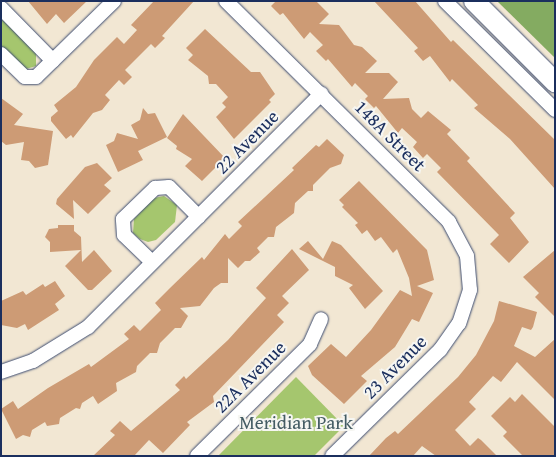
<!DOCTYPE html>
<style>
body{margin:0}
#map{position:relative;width:556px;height:457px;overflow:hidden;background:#f2e7d3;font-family:"Gentium Book Plus",serif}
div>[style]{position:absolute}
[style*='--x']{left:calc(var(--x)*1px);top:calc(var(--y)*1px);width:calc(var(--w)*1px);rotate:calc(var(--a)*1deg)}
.green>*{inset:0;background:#a5c66e}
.forest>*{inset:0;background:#84ab61}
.building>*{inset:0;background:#cd9b75}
.roads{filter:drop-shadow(0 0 1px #3b4b70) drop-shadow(0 0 1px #3b4b70)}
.street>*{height:14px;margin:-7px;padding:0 7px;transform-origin:7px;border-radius:7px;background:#fff}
.secondary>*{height:20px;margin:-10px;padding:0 10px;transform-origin:10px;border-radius:10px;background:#fff}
span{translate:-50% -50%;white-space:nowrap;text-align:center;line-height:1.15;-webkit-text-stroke:4px #f6f6f2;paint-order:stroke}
.street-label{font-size:19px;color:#1b2f5e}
.park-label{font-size:19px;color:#445c63}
.frame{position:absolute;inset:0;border:2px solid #1b2f5e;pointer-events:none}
</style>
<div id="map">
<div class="green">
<i style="clip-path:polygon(1px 17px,36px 53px,36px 66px,26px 69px,1px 46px)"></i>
<i style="clip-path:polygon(164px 196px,177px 205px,175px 222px,156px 240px,148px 242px,140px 239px,133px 233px,134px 219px,154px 198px)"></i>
<i style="clip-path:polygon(296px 377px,344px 426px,314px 456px,218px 456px)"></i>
</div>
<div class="forest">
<i style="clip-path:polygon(497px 1px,555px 1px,555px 58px)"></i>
</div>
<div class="building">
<i style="clip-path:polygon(28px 1px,87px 1px,64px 23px,56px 14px,47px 24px)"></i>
<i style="clip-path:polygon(154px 1px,194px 1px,162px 36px,165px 38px,155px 48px,151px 44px,125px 70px,132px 77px,124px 85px,119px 80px,105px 95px,110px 100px,102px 110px,93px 113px,73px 138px,71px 135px,66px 139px,51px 121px,51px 117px,58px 111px,54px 105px,76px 87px,94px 60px,117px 37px,124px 44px,137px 30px,131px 25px)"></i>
<i style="clip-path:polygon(276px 1px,316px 1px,329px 14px,319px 24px,339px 25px,354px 45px,362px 47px,377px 61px,365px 73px,389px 73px,398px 82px,383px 99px,409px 98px,412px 109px,421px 118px,428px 111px,451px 130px,447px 134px,470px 158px,467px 161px,515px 213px,510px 218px,529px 242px,509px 263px,490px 244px,499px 235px,437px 172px,441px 168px,427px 154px,423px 158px,413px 147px,417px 142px,402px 128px,398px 133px,376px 106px,374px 108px,365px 99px,368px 96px,355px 83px,352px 87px,328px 59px,326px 61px,316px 51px,323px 45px,310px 32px,304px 39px,283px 13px,280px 15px,271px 6px)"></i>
<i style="clip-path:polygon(374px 1px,415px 1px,451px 42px,453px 40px,555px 140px,555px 189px,510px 139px,474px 108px,478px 105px,452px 79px,450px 82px,430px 56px,423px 61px,414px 51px,418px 48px)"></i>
<i style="clip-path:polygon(205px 29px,251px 72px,260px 72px,275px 94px,269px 100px,271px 102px,234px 139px,216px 117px,226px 107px,222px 103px,228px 97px,216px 84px,209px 84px,208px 76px,188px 60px,193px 55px,186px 48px)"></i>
<i style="clip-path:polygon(1px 98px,23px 114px,14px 125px,53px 131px,48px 165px,35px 168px,29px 161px,21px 160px,24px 142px,6px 145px,1px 141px)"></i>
<i style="clip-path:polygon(143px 108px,148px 114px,155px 113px,167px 137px,138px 151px,143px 160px,118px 172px,106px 145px,114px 141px,117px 133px,138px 139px,131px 125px,140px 120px)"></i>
<i style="clip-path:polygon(183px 114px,225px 158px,202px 181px,185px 166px,192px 159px,176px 149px,177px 146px,167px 138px)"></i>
<i style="clip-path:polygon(327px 139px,344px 155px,341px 164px,330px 168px,313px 185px,313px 191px,308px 191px,295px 203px,294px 213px,276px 227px,274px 237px,268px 237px,257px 248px,260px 252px,250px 261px,245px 261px,238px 268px,228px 258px,228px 283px,221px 283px,214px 288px,200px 306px,180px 308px,188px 316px,181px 328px,175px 328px,160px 343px,157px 353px,150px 353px,137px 366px,136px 372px,116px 383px,117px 391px,98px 404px,93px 396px,82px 403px,80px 409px,76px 408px,60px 418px,59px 424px,47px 426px,45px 422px,32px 430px,30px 437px,23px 435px,16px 439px,1px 409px,13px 401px,18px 409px,48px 388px,89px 364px,91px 367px,129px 339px,124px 334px,134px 325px,140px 331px,161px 310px,155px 303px,169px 289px,202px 257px,204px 260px,225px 234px,229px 239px,242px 226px,238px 222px,294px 170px,292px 168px,316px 145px,319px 147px)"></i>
<i style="clip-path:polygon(97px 163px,112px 178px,104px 185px,111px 191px,88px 214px,73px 200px,74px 219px,56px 204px,57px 199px,85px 167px)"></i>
<i style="clip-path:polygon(359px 181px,427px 250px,434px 280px,417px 286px,433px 293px,419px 322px,412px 319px,395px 347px,361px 376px,367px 381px,344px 404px,312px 375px,308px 366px,331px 344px,346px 357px,371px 330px,400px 290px,412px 296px,409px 278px,397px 249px,393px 253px,381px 237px,375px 241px,367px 230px,362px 234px,355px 225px,358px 223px,342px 207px,344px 205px,339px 200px)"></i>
<i style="clip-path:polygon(58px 225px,74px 225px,74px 231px,81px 237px,82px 262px,94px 250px,112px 271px,92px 290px,88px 290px,65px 266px,81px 250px,50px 252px,50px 242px,45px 237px,49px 229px,58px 228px)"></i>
<i style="clip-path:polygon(308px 241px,323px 259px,332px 241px,341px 245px,383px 291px,365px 309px,349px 288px,353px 285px,335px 276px,335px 267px,299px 249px)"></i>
<i style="clip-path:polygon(292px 249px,309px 270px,282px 296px,289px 303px,277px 315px,284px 322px,213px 396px,214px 402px,187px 422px,190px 425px,163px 453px,149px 440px,134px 456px,93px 456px,115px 435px,110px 431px,120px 421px,131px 431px,180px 390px,175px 385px,184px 376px,186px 379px,228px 340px,266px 298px,256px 288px)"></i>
<i style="clip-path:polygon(555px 250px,555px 317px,535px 297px,539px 293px,523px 277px)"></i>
<i style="clip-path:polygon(55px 281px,65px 296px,55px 304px,59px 310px,28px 330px,25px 324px,17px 328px,1px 325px,1px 301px,23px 291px,26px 295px,43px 284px,45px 287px)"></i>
<i style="clip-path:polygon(499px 301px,537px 312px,533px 327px,531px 330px,522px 327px,514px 346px,535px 357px,555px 339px,555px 400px,517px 362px,501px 382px,493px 376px,469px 402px,476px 409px,455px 430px,470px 446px,478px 438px,481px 440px,497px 456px,436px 456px,422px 446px,413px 456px,369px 456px,386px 438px,395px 431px,398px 434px,458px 377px,476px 355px,494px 321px)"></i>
<i style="clip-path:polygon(522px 394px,555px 427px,555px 456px,523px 456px,503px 436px,507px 432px,491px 416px,510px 397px,515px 402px)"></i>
</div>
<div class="roads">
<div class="street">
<i style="--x:226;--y:1;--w:314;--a:44.7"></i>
<i style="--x:449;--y:222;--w:38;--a:62"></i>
<i style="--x:467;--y:256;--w:34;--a:85"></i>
<i style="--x:470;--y:290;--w:35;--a:108"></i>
<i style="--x:459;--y:323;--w:33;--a:125"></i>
<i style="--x:440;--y:350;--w:151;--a:135.5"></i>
<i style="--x:445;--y:1;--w:155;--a:44.7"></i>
<i style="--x:1;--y:8;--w:74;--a:45.5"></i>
<i style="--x:1;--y:54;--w:33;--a:44"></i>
<i style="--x:25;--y:77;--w:11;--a:0"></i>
<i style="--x:36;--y:77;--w:109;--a:-44.3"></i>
<i style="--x:152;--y:262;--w:39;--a:-136"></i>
<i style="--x:124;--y:235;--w:16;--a:-94"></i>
<i style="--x:123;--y:219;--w:45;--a:-44.1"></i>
<i style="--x:155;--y:188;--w:14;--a:-4"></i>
<i style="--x:169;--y:187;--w:42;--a:45"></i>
<i style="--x:1;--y:372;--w:34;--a:-19"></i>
<i style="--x:33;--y:361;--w:65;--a:-31.7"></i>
<i style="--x:88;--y:327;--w:330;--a:-45"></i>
<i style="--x:197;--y:456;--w:159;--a:-44.7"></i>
<i style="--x:310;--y:344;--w:27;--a:-66"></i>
</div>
<div class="secondary">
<i style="--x:474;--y:1;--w:115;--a:45"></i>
</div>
</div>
<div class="street-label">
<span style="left:390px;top:136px;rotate:45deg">148A Street</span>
<span style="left:247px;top:142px;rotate:-45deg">22 Avenue</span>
<span style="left:395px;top:367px;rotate:-45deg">23 Avenue</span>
<span style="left:250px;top:377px;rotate:-45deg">22A Avenue</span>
</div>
<div class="park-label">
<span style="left:296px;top:423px">Meridian Park</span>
</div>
<div class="frame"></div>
</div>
